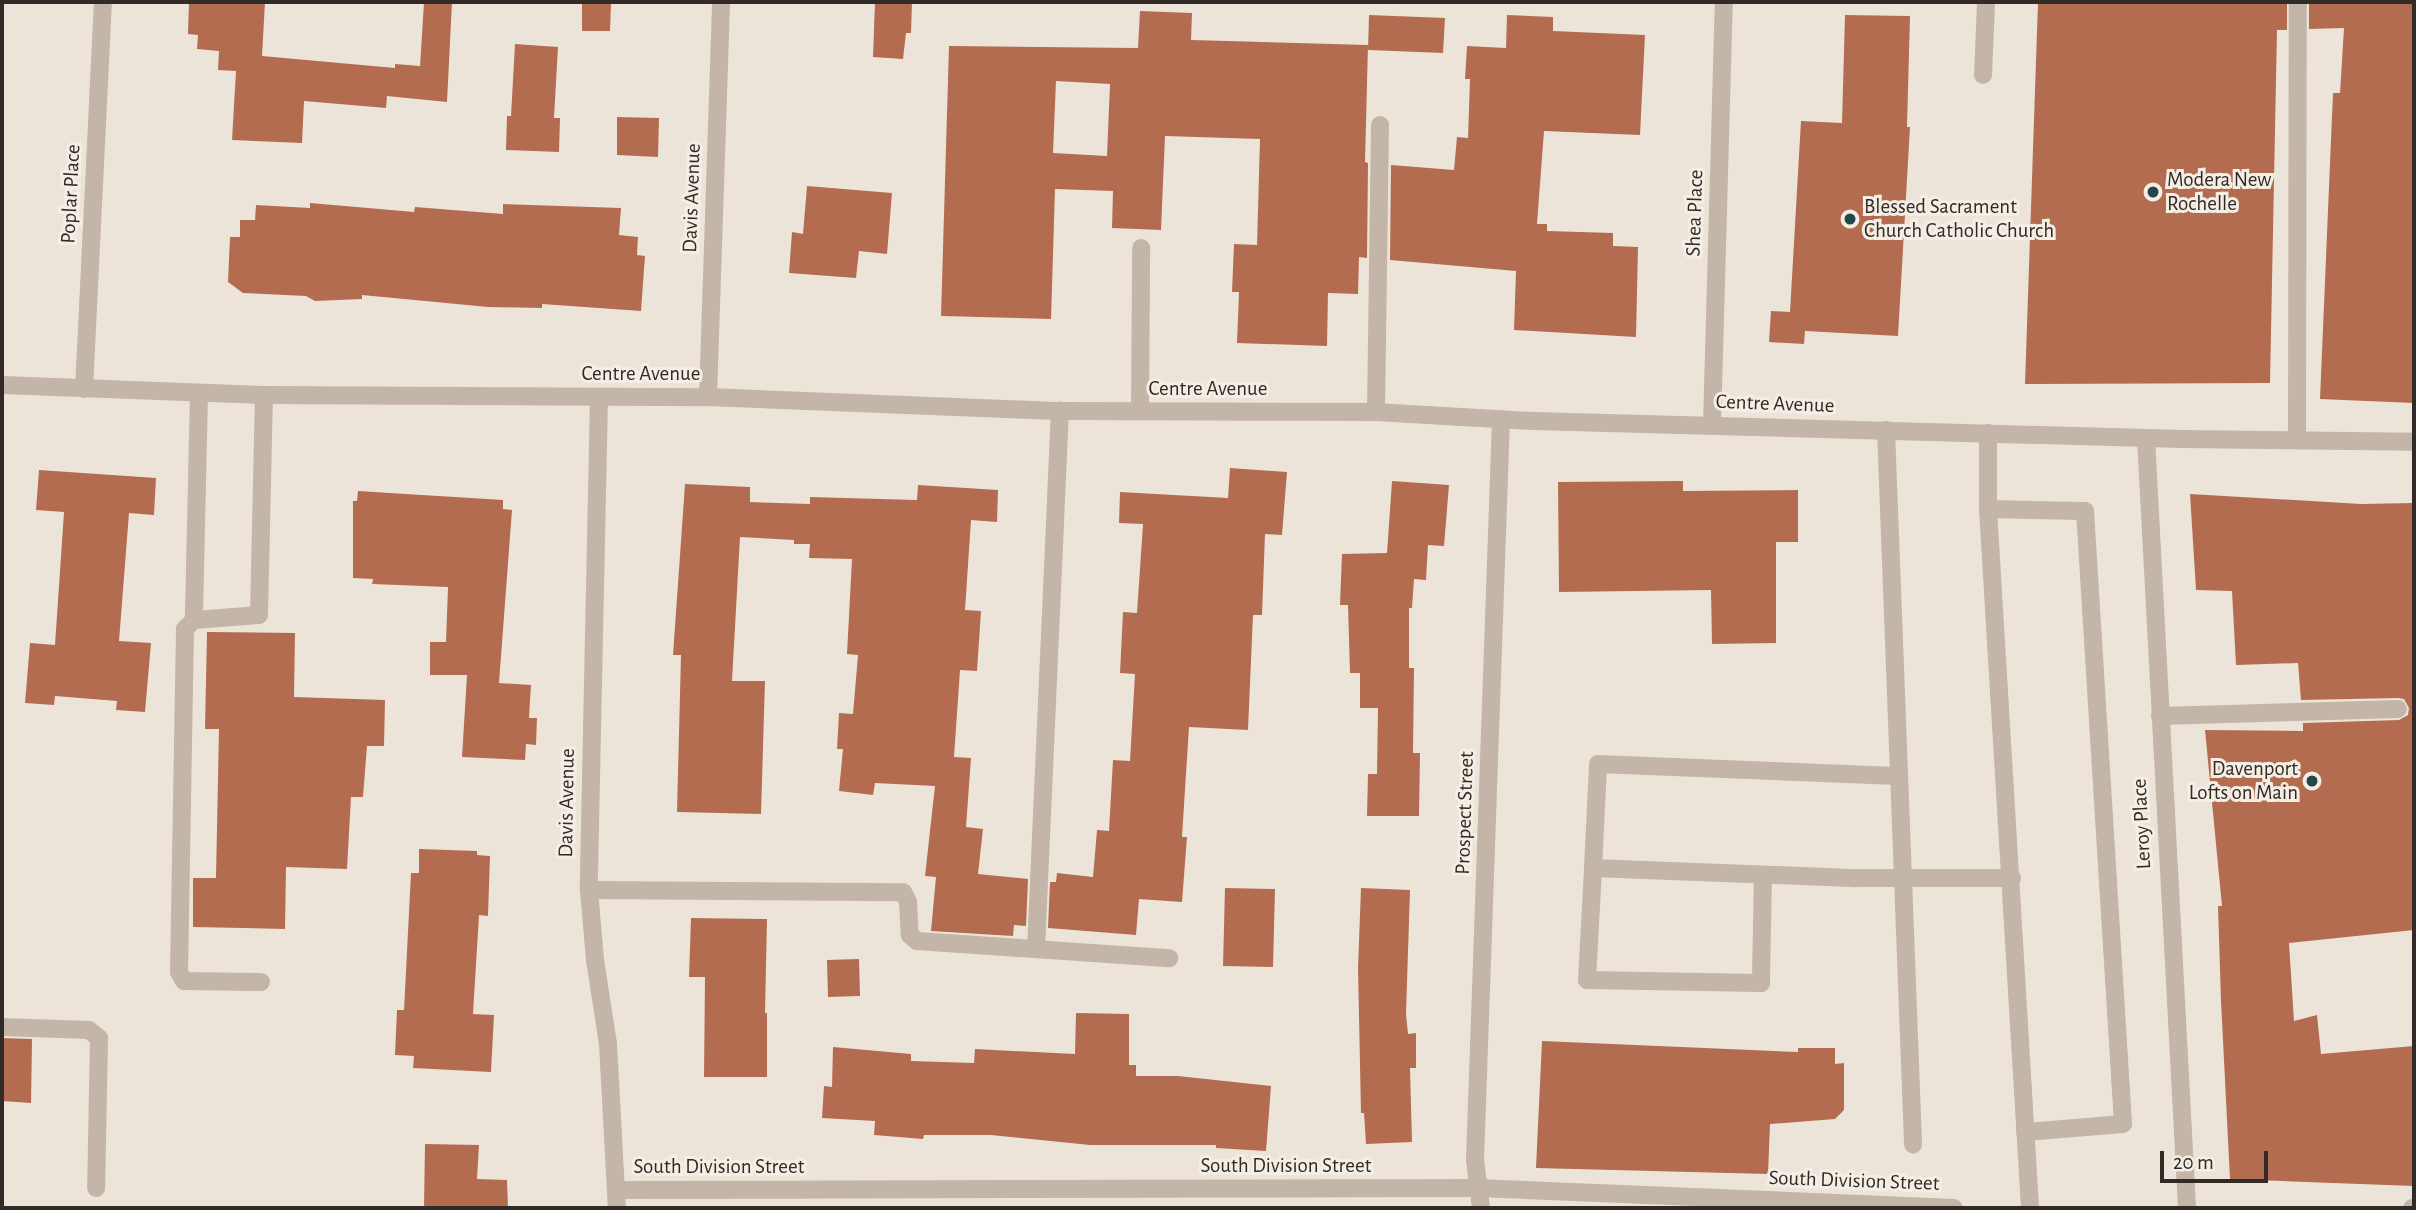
<!DOCTYPE html>
<style>
body{margin:0}
#map{position:relative;width:2416px;height:1210px;overflow:hidden;background:#ede4d9;font-family:"Alegreya Sans",sans-serif}
div>[style]{position:absolute}
[style*='--x']{left:calc(var(--x)*1px);top:calc(var(--y)*1px);width:calc(var(--w)*1px);rotate:calc(var(--a)*1deg)}
.building>*{inset:0;background:#b46c50}
.service>*{height:18px;margin:-9px;padding:0 9px;transform-origin:9px;border-radius:9px;background:#c3b5a7}
.minor>*{height:18px;margin:-9px;padding:0 9px;transform-origin:9px;border-radius:9px;background:#c3b5a7}
.tertiary>*{height:18px;margin:-9px;padding:0 9px;transform-origin:9px;border-radius:9px;background:#c3b5a7}
.dots>*{width:19px;height:19px;translate:-50% -50%;box-sizing:border-box;border:4px solid #f5eee5;border-radius:50%}
span{translate:-50% -50%;white-space:nowrap;text-align:center;line-height:1.15;-webkit-text-stroke:6px #f5eee5;paint-order:stroke}
.poi-label{font-size:21px;color:#312a26}
.left{translate:0 -50%;text-align:left}
.right{translate:-100% -50%;text-align:right}
.street-label{font-size:21px;color:#312a26}
.frame{position:absolute;inset:0;border:4px solid #312a26;pointer-events:none}
.scale{position:absolute;left:2160px;top:1151px;width:108px;height:32px;box-sizing:border-box;border:4px solid #312a26;border-top:0;padding-left:9px;font-size:21px;line-height:24px;white-space:nowrap;color:#312a26;-webkit-text-stroke:5px #f5eee5;paint-order:stroke}
</style>
<div id="map">
<div class="building">
<i style="clip-path:polygon(189px 2px,265px 2px,262px 56px,395px 68px,395px 64px,420px 66px,424px 2px,452px 2px,447px 102px,387px 96px,386px 108px,304px 101px,302px 143px,232px 140px,236px 71px,218px 70px,219px 51px,197px 49px,198px 35px,188px 34px)"></i>
<i style="clip-path:polygon(582px 2px,611px 2px,610px 31px,582px 31px)"></i>
<i style="clip-path:polygon(875px 2px,912px 2px,911px 33px,906px 33px,903px 59px,873px 57px)"></i>
<i style="clip-path:polygon(2038px 2px,2287px 2px,2287px 30px,2277px 30px,2270px 383px,2025px 384px)"></i>
<i style="clip-path:polygon(2309px 2px,2414px 2px,2414px 403px,2320px 399px,2333px 93px,2340px 93px,2344px 28px,2309px 29px)"></i>
<i style="clip-path:polygon(evenodd,1140px 11px,1192px 13px,1191px 40px,1368px 45px,1365px 162px,1368px 163px,1367px 258px,1359px 257px,1358px 294px,1328px 293px,1327px 346px,1237px 343px,1239px 292px,1232px 292px,1234px 244px,1257px 245px,1260px 139px,1165px 136px,1161px 230px,1112px 228px,1113px 191px,1055px 189px,1051px 319px,941px 316px,949px 46px,1138px 48px,1140px 11px,1056px 81px,1110px 84px,1107px 156px,1053px 153px,1056px 81px)"></i>
<i style="clip-path:polygon(1369px 15px,1445px 18px,1443px 53px,1368px 50px)"></i>
<i style="clip-path:polygon(1507px 15px,1553px 17px,1553px 31px,1645px 35px,1640px 135px,1544px 131px,1537px 224px,1547px 224px,1547px 231px,1613px 233px,1613px 246px,1638px 247px,1636px 337px,1514px 330px,1516px 271px,1390px 260px,1391px 165px,1454px 170px,1457px 137px,1468px 138px,1470px 79px,1465px 79px,1467px 46px,1506px 48px)"></i>
<i style="clip-path:polygon(1845px 15px,1910px 16px,1907px 127px,1910px 127px,1898px 336px,1805px 331px,1804px 344px,1769px 342px,1771px 311px,1790px 312px,1801px 121px,1842px 123px)"></i>
<i style="clip-path:polygon(515px 44px,558px 47px,554px 118px,560px 118px,559px 152px,506px 150px,507px 116px,511px 116px)"></i>
<i style="clip-path:polygon(617px 117px,659px 118px,658px 157px,617px 155px)"></i>
<i style="clip-path:polygon(807px 186px,892px 193px,887px 254px,859px 251px,856px 278px,789px 273px,792px 232px,803px 234px)"></i>
<i style="clip-path:polygon(310px 203px,414px 212px,415px 207px,503px 214px,503px 204px,621px 208px,619px 235px,638px 237px,637px 255px,645px 256px,641px 311px,542px 304px,542px 308px,488px 307px,362px 295px,362px 299px,315px 301px,306px 296px,243px 293px,228px 282px,230px 237px,240px 237px,240px 220px,255px 220px,256px 205px,310px 208px)"></i>
<i style="clip-path:polygon(1230px 468px,1287px 472px,1282px 535px,1265px 534px,1262px 615px,1253px 615px,1248px 730px,1189px 727px,1182px 837px,1187px 837px,1182px 902px,1139px 899px,1136px 935px,1048px 928px,1050px 882px,1056px 882px,1057px 873px,1093px 877px,1097px 830px,1109px 831px,1113px 760px,1130px 761px,1135px 674px,1120px 673px,1123px 612px,1137px 613px,1143px 524px,1119px 523px,1120px 492px,1228px 498px)"></i>
<i style="clip-path:polygon(39px 470px,156px 478px,154px 515px,129px 513px,119px 641px,151px 643px,145px 712px,116px 710px,117px 701px,55px 696px,54px 705px,25px 703px,30px 643px,55px 645px,64px 512px,36px 510px)"></i>
<i style="clip-path:polygon(1392px 481px,1449px 485px,1444px 546px,1428px 545px,1426px 580px,1414px 579px,1412px 608px,1409px 608px,1409px 668px,1414px 668px,1413px 753px,1420px 753px,1419px 816px,1367px 816px,1368px 774px,1377px 774px,1378px 708px,1360px 708px,1360px 673px,1350px 673px,1348px 605px,1340px 605px,1342px 554px,1387px 553px)"></i>
<i style="clip-path:polygon(1683px 481px,1683px 491px,1798px 490px,1798px 542px,1776px 542px,1776px 643px,1712px 644px,1711px 590px,1559px 592px,1558px 482px)"></i>
<i style="clip-path:polygon(685px 484px,750px 487px,750px 502px,810px 504px,810px 497px,917px 500px,918px 485px,998px 490px,997px 522px,971px 520px,965px 610px,981px 611px,977px 671px,960px 670px,954px 757px,971px 758px,966px 827px,983px 829px,978px 874px,1028px 879px,1026px 926px,1014px 925px,1013px 936px,931px 931px,936px 877px,925px 876px,935px 786px,875px 783px,873px 795px,839px 791px,843px 749px,837px 749px,839px 713px,853px 714px,858px 655px,847px 654px,852px 559px,809px 558px,810px 544px,794px 544px,794px 540px,740px 537px,732px 681px,765px 681px,761px 814px,677px 812px,681px 655px,673px 655px)"></i>
<i style="clip-path:polygon(358px 491px,503px 500px,503px 509px,512px 510px,499px 683px,531px 685px,529px 718px,537px 718px,536px 745px,526px 744px,525px 760px,462px 757px,467px 675px,430px 675px,430px 642px,446px 642px,448px 587px,372px 584px,373px 579px,353px 578px,353px 501px,357px 501px)"></i>
<i style="clip-path:polygon(2190px 494px,2361px 504px,2414px 503px,2414px 930px,2289px 943px,2294px 1021px,2317px 1015px,2321px 1054px,2414px 1046px,2414px 1186px,2230px 1179px,2221px 1001px,2218px 906px,2222px 906px,2205px 730px,2303px 731px,2303px 723px,2399px 720px,2408px 715px,2409px 708px,2404px 699px,2398px 698px,2301px 700px,2298px 663px,2236px 665px,2232px 591px,2196px 590px)"></i>
<i style="clip-path:polygon(207px 632px,295px 633px,294px 697px,385px 700px,384px 746px,367px 746px,363px 797px,351px 797px,347px 869px,286px 867px,285px 929px,193px 927px,193px 878px,216px 878px,219px 729px,205px 729px)"></i>
<i style="clip-path:polygon(419px 849px,477px 851px,477px 855px,490px 856px,488px 916px,479px 915px,473px 1014px,494px 1015px,491px 1072px,413px 1068px,414px 1056px,395px 1055px,397px 1010px,404px 1010px,411px 873px,419px 873px)"></i>
<i style="clip-path:polygon(1225px 888px,1275px 889px,1273px 967px,1223px 966px)"></i>
<i style="clip-path:polygon(1361px 888px,1410px 890px,1406px 1014px,1408px 1034px,1416px 1033px,1416px 1068px,1410px 1068px,1412px 1142px,1366px 1144px,1364px 1113px,1361px 1113px,1358px 968px)"></i>
<i style="clip-path:polygon(691px 918px,767px 919px,765px 1013px,767px 1013px,767px 1077px,704px 1077px,705px 977px,689px 977px)"></i>
<i style="clip-path:polygon(859px 959px,860px 996px,828px 997px,827px 960px)"></i>
<i style="clip-path:polygon(1076px 1013px,1129px 1014px,1129px 1065px,1136px 1065px,1136px 1076px,1178px 1076px,1271px 1086px,1266px 1151px,1216px 1148px,1216px 1145px,1090px 1145px,991px 1135px,924px 1135px,923px 1139px,874px 1135px,875px 1121px,822px 1118px,824px 1086px,832px 1087px,833px 1047px,911px 1054px,911px 1061px,974px 1063px,975px 1049px,1075px 1054px)"></i>
<i style="clip-path:polygon(2px 1038px,32px 1039px,31px 1103px,2px 1101px)"></i>
<i style="clip-path:polygon(1542px 1041px,1798px 1052px,1798px 1048px,1835px 1048px,1835px 1064px,1844px 1063px,1844px 1110px,1835px 1119px,1770px 1124px,1768px 1174px,1536px 1168px)"></i>
<i style="clip-path:polygon(425px 1144px,479px 1145px,477px 1179px,507px 1180px,508px 1208px,424px 1208px)"></i>
</div>
<div class="service">
<i style="--x:1983;--y:75;--w:73;--a:-87.6"></i>
<i style="--x:199;--y:393;--w:227;--a:91.3"></i>
<i style="--x:194;--y:620;--w:65;--a:-4.4"></i>
<i style="--x:259;--y:615;--w:220;--a:-88.7"></i>
<i style="--x:1140;--y:411;--w:163;--a:-89.6"></i>
<i style="--x:1376;--y:412;--w:287;--a:-89.2"></i>
<i style="--x:1886;--y:430;--w:715;--a:87.83"></i>
<i style="--x:1988;--y:433;--w:76;--a:90"></i>
<i style="--x:1988;--y:509;--w:700;--a:86.56"></i>
<i style="--x:2297;--y:440;--w:438;--a:-89.9"></i>
<i style="--x:1988;--y:509;--w:97;--a:1.2"></i>
<i style="--x:2085;--y:511;--w:614;--a:86.45"></i>
<i style="--x:2123;--y:1124;--w:98;--a:175.3"></i>
<i style="--x:194;--y:620;--w:13;--a:135"></i>
<i style="--x:185;--y:629;--w:343;--a:91"></i>
<i style="--x:179;--y:972;--w:10;--a:61"></i>
<i style="--x:184;--y:981;--w:77;--a:0.7"></i>
<i style="--x:2160;--y:716;--w:238;--a:-1.7"></i>
<i style="--x:1593;--y:868;--w:104;--a:-87.2"></i>
<i style="--x:1598;--y:764;--w:299;--a:2.3"></i>
<i style="--x:1763;--y:875;--w:108;--a:91.1"></i>
<i style="--x:1761;--y:983;--w:174;--a:-179"></i>
<i style="--x:1587;--y:980;--w:112;--a:-86.9"></i>
<i style="--x:1593;--y:868;--w:264;--a:2.2"></i>
<i style="--x:1857;--y:878;--w:155;--a:0"></i>
<i style="--x:589;--y:890;--w:314;--a:0.4"></i>
<i style="--x:903;--y:892;--w:11;--a:63"></i>
<i style="--x:908;--y:902;--w:33;--a:87"></i>
<i style="--x:910;--y:935;--w:9;--a:41"></i>
<i style="--x:917;--y:941;--w:253;--a:3.9"></i>
<i style="--x:1036;--y:949;--w:539;--a:-87.45"></i>
<i style="--x:2;--y:1027;--w:87;--a:2"></i>
<i style="--x:89;--y:1030;--w:13;--a:39"></i>
<i style="--x:99;--y:1038;--w:150;--a:91.1"></i>
</div>
<div class="minor">
<i style="--x:84;--y:389;--w:387;--a:-87.2"></i>
<i style="--x:599;--y:397;--w:493;--a:91.2"></i>
<i style="--x:589;--y:890;--w:70;--a:85.1"></i>
<i style="--x:595;--y:960;--w:85;--a:81.2"></i>
<i style="--x:608;--y:1044;--w:164;--a:86.9"></i>
<i style="--x:1712;--y:425;--w:423;--a:-88.4"></i>
<i style="--x:2146;--y:438;--w:771;--a:86.95"></i>
<i style="--x:618;--y:1190;--w:861;--a:-0.13"></i>
</div>
<div class="tertiary">
<i style="--x:2;--y:385;--w:262;--a:2.2"></i>
<i style="--x:264;--y:395;--w:444;--a:0.3"></i>
<i style="--x:708;--y:397;--w:352;--a:2.3"></i>
<i style="--x:1060;--y:411;--w:316;--a:0.2"></i>
<i style="--x:1376;--y:412;--w:158;--a:3.3"></i>
<i style="--x:1534;--y:421;--w:649;--a:1.59"></i>
<i style="--x:2183;--y:439;--w:231;--a:0.7"></i>
<i style="--x:708;--y:397;--w:395;--a:-88.1"></i>
<i style="--x:1479;--y:1188;--w:475;--a:2.4"></i>
<i style="--x:1481;--y:1208;--w:48;--a:-97.1"></i>
<i style="--x:1475;--y:1160;--w:741;--a:-87.99"></i>
<i style="--x:2412;--y:1208;--w:2;--a:0"></i>
</div>
<div class="dots">
<i style="left:2153px;top:192px;background:#22484c"></i>
<i style="left:1850px;top:219px;background:#22484c"></i>
<i style="left:2312px;top:781px;background:#22484c"></i>
</div>
<div class="poi-label">
<span class="left" style="left:2167px;top:192px">Modera New<br>Rochelle</span>
<span class="left" style="left:1864px;top:219px">Blessed Sacrament<br>Church Catholic Church</span>
<span class="right" style="left:2298px;top:781px">Davenport<br>Lofts on Main</span>
</div>
<div class="street-label">
<span style="left:71px;top:194px;rotate:-87deg">Poplar Place</span>
<span style="left:692px;top:198px;rotate:-88deg">Davis Avenue</span>
<span style="left:1695px;top:213px;rotate:-88deg">Shea Place</span>
<span style="left:641px;top:374px">Centre Avenue</span>
<span style="left:1208px;top:389px">Centre Avenue</span>
<span style="left:1775px;top:404px;rotate:2deg">Centre Avenue</span>
<span style="left:567px;top:803px;rotate:-89deg">Davis Avenue</span>
<span style="left:1465px;top:813px;rotate:-88deg">Prospect Street</span>
<span style="left:2142px;top:824px;rotate:-93deg">Leroy Place</span>
<span style="left:1286px;top:1166px">South Division Street</span>
<span style="left:719px;top:1167px">South Division Street</span>
<span style="left:1854px;top:1181px;rotate:2deg">South Division Street</span>
</div>
<div class="frame"></div>
<div class="scale">20 m</div>
</div>
